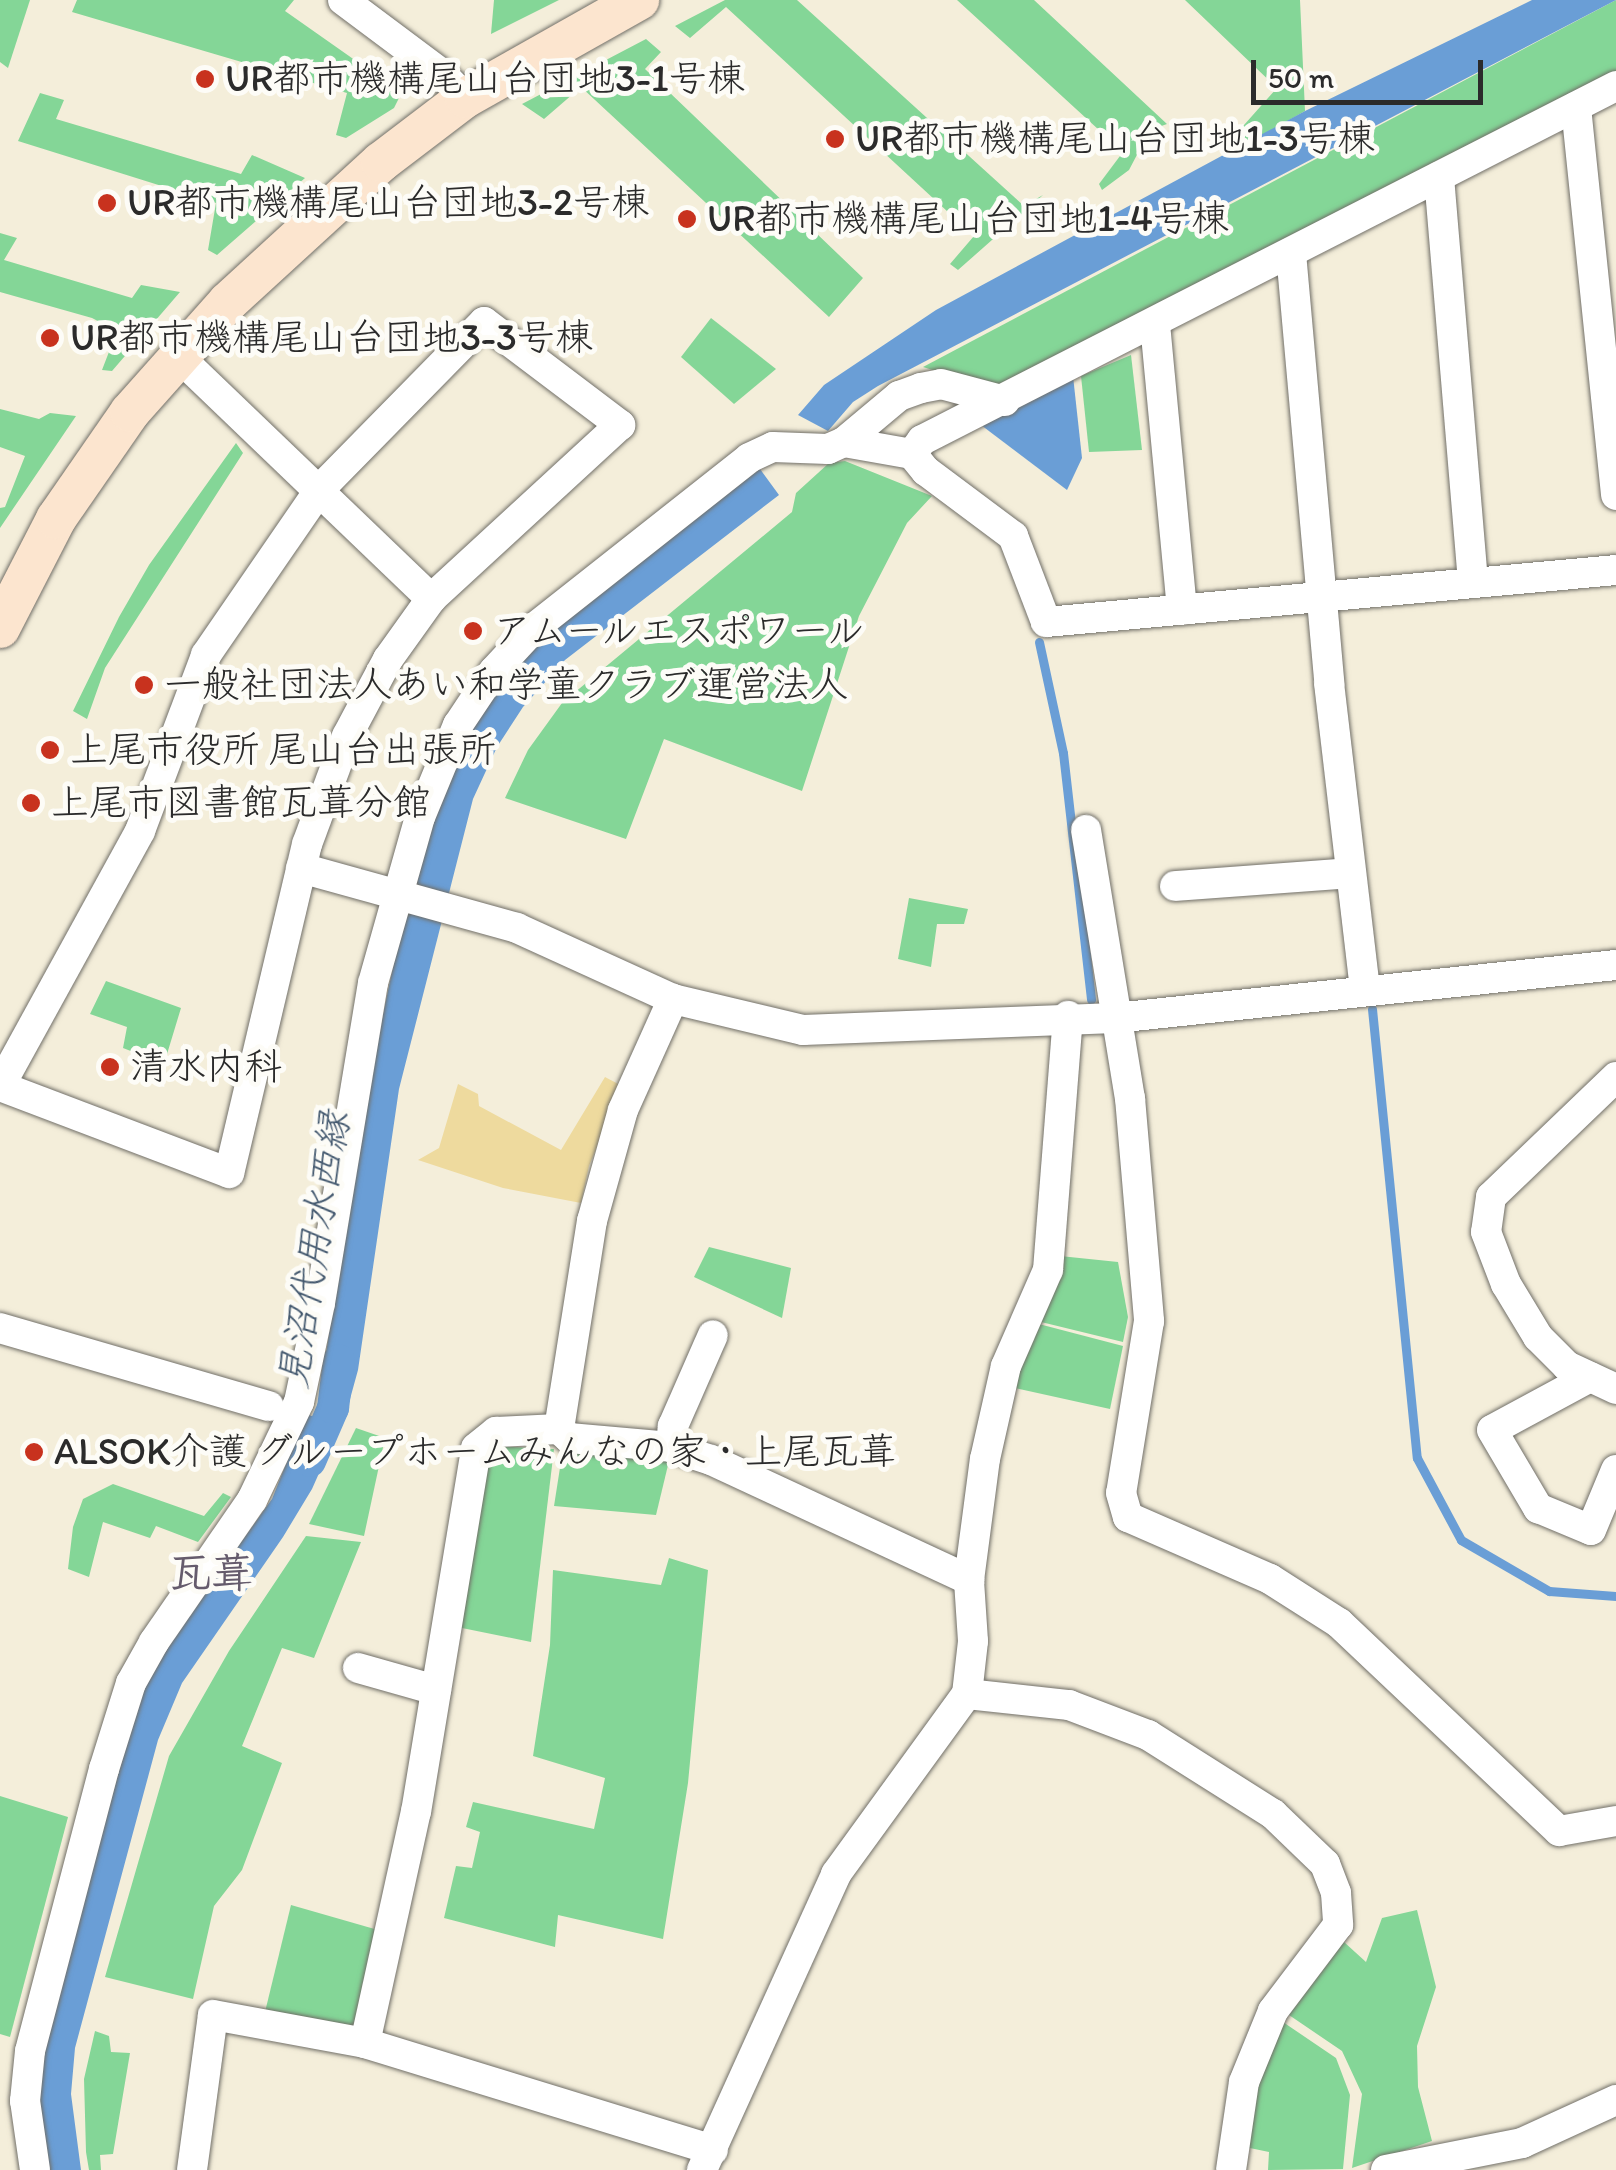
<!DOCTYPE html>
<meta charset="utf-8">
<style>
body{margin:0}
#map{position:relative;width:1616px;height:2170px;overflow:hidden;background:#f4eeda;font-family:Itim,"Klee One",sans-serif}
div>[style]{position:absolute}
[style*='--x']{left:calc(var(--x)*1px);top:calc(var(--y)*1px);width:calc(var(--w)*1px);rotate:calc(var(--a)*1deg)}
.green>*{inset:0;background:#84d697}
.sand>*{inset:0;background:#eeda9e}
.water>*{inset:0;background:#6a9ed6}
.stream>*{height:9px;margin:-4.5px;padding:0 4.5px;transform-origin:4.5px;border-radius:4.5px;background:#6a9ed6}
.canal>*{height:32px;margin:-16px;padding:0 16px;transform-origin:16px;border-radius:16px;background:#6a9ed6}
.roads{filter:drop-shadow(0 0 2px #716f68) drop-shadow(0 0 2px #716f68)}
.street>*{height:30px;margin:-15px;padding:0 15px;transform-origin:15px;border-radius:15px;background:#fff}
.secondary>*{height:40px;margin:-20px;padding:0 20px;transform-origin:20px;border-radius:20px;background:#fce5cf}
.dots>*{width:28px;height:28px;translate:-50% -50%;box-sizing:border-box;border:5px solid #fdfcf7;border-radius:50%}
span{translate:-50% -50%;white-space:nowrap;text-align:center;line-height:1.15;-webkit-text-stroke:10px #fdfcf7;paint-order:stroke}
.poi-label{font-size:38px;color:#2b2b2b}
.left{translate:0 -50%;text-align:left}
.water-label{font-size:40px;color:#44596f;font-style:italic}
.quarter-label{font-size:42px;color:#655b6c;font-weight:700}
.scale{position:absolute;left:1251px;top:60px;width:232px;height:45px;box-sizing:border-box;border:5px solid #2b2b2b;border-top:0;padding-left:12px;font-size:30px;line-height:35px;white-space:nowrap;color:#2b2b2b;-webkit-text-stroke:8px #fdfcf7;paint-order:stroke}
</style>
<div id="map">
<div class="green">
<i style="clip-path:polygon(0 0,30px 0,8px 68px,0 62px)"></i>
<i style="clip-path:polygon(77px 0,294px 0,285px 11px,386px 82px,408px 80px,394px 108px,346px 138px,336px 135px,347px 93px,72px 12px)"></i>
<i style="clip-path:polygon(494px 0,559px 0,491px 34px)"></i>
<i style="clip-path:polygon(725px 0,797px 0,1024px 206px,1043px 195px,958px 270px,950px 264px,974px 236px,726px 7px,690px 38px,675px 26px)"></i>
<i style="clip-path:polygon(957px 0,1034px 0,1167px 124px,1150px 130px,1129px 170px,1102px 190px,1099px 184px,1123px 152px)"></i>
<i style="clip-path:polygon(1185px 0,1300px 0,1305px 111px,1251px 142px,1236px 134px,1277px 88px)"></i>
<i style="clip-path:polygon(1616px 0,1616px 86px,1015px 396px,923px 367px)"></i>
<i style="clip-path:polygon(646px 39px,661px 52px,645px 69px,863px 278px,829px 317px,581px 87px,544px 119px,522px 104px)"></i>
<i style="clip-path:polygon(40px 93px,64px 100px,56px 119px,241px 174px,252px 155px,305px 178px,217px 255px,208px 250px,216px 203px,18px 141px)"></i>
<i style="clip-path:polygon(0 233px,17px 238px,4px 260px,132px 298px,141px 285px,180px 292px,112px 371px,102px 370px,117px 331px,92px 318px,0 292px)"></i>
<i style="clip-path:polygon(711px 318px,776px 369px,734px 404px,681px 357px)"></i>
<i style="clip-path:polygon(1131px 355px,1142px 450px,1089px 452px,1081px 376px)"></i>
<i style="clip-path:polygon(0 409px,39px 419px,50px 413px,76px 416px,0 528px,0 508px,5px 507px,25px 456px,0 447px)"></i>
<i style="clip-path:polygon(236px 443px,243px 453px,105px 668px,87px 719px,73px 711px,119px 617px,149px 565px)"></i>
<i style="clip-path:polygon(845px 461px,932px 496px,907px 523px,859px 616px,802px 791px,664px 739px,626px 839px,505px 798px,528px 750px,562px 703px,792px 512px,796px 493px,829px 463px)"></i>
<i style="clip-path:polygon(909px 898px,968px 909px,964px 924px,937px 924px,931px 967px,898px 959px)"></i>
<i style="clip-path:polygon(106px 981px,181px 1008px,164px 1064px,123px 1048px,127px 1027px,90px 1014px)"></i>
<i style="clip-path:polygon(709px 1247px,791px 1268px,782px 1318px,694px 1277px)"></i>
<i style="clip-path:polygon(1060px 1256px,1118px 1262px,1128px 1317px,1123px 1342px,1037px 1321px)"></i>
<i style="clip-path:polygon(1035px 1323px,1123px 1346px,1110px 1409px,1010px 1387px)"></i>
<i style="clip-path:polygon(356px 1428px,385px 1438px,364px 1536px,309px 1524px)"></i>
<i style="clip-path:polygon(564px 1442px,669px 1461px,656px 1515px,554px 1506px)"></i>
<i style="clip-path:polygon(494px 1446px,554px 1449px,531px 1642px,457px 1627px,486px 1458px)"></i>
<i style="clip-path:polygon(113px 1484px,204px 1516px,223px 1493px,231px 1497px,198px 1542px,156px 1526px,150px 1538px,103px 1522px,89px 1577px,68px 1569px,73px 1527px,83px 1499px)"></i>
<i style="clip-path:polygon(306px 1536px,361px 1542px,314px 1658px,282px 1648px,242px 1746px,282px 1763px,242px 1870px,214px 1906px,193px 1999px,105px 1977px,169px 1756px,229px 1651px)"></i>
<i style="clip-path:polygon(669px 1558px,708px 1570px,688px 1783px,663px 1939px,558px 1915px,555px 1947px,444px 1918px,456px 1866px,472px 1868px,480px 1832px,466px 1827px,473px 1802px,594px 1829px,605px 1778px,533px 1756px,550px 1645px,553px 1570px,661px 1585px)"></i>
<i style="clip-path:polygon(0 1796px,68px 1817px,10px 2037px,0 2034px)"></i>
<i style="clip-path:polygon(291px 1905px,378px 1930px,362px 2017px,348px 2030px,265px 2012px)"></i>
<i style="clip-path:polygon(1417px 1910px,1436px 1987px,1417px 2046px,1418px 2087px,1432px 2141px,1352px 2168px,1362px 2094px,1342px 2051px,1289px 2015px,1344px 1942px,1366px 1962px,1382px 1918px)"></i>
<i style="clip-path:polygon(1280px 2020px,1336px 2058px,1350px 2095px,1343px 2169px,1268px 2170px,1269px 2152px,1245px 2147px,1253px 2082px)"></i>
<i style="clip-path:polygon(95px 2031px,109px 2036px,111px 2052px,130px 2053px,113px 2154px,100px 2155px,101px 2170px,89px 2170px,86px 2152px,84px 2079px)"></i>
</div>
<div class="sand">
<i style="clip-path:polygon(605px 1077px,622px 1086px,589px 1166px,581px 1203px,503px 1188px,418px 1160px,439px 1148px,458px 1084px,478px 1094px,479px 1106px,561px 1150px)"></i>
</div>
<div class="water">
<i style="clip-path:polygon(1532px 0,1616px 0,878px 386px,853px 402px,828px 431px,798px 415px,824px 385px,936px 310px,1305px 111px)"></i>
<i style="clip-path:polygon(1073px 376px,1082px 458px,1067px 490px,981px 425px)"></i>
<i style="clip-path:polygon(760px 469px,779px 495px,565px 660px,523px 707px,497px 747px,473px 799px,399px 1089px,358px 1370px,347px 1410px,319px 1400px,362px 1114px,405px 910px,450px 769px,464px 738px,535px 640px)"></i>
<i style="clip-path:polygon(306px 1414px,340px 1426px,312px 1489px,283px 1537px,182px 1683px,158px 1740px,75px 2048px,71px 2094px,81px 2170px,48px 2170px,37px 2093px,42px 2051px,140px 1695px,175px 1634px,272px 1499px)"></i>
</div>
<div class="stream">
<i style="--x:1039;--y:642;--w:114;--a:77.8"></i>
<i style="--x:1063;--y:753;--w:248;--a:83.5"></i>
<i style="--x:1372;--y:1009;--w:451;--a:84.3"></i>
<i style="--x:1417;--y:1458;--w:93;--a:61.8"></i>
<i style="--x:1461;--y:1540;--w:102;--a:30.1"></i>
<i style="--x:1549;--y:1591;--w:67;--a:4.3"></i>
</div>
<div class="canal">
<i style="--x:310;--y:1461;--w:58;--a:-66.5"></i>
<i style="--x:333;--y:1408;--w:48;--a:-82.9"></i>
</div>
<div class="roads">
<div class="street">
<i style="--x:343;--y:0;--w:124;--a:36.8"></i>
<i style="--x:442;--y:74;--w:33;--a:46"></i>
<i style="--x:1616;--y:86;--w:779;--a:152.97"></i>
<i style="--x:922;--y:440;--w:17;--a:126"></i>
<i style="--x:912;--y:454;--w:22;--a:51"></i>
<i style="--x:926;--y:471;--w:109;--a:36.8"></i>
<i style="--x:1013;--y:536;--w:92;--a:69"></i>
<i style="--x:1046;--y:622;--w:572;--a:-5.21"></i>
<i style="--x:1576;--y:107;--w:390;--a:84.1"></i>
<i style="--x:1439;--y:177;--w:407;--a:85.2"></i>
<i style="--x:1291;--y:253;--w:432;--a:84.9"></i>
<i style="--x:1329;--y:683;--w:310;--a:83.3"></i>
<i style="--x:1155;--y:324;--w:287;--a:84.6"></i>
<i style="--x:178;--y:356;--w:351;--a:43.8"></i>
<i style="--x:844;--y:442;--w:69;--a:10"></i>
<i style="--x:1086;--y:830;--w:272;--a:80.7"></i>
<i style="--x:1130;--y:1098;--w:224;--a:85.1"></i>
<i style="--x:1149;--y:1321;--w:174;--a:99.2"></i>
<i style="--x:1121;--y:1493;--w:25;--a:74"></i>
<i style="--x:1128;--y:1517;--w:155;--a:23.6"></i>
<i style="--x:1270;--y:1579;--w:82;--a:32.5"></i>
<i style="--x:1339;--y:1623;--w:303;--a:43.4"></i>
<i style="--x:1559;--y:1831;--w:58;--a:-10"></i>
<i style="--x:301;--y:868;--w:224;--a:15.5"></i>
<i style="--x:517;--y:928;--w:171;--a:24.5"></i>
<i style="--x:673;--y:999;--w:134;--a:13.4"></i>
<i style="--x:803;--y:1030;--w:312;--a:-2.2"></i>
<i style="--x:1115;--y:1018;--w:504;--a:-6.04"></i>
<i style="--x:1175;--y:886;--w:176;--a:-4.2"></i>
<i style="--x:1616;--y:1077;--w:173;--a:136.2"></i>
<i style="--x:1491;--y:1197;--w:35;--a:98"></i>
<i style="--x:1486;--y:1232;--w:56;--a:69"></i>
<i style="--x:1506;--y:1284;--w:62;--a:58.9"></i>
<i style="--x:1538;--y:1337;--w:41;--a:45"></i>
<i style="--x:1567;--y:1366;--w:54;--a:25.1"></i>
<i style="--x:0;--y:1086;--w:291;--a:-61.2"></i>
<i style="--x:140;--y:831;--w:188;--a:-69.4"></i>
<i style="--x:206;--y:655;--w:201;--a:-55.5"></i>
<i style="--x:320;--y:489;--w:234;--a:-45.5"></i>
<i style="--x:484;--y:322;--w:171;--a:37.1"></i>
<i style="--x:620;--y:425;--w:257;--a:137.4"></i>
<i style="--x:431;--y:599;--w:74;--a:125.6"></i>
<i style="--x:388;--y:659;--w:87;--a:118"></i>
<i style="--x:347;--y:736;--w:115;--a:110.3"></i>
<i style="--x:307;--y:844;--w:338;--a:103.3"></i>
<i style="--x:229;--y:1173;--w:245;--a:-159.2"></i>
<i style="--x:0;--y:1328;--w:280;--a:16.2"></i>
<i style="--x:1590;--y:1377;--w:111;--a:151.6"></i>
<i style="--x:1492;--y:1430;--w:91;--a:59.5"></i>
<i style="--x:1538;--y:1508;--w:57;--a:22.5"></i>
<i style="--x:1591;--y:1530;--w:65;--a:-67.4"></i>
<i style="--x:559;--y:1429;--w:13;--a:42"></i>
<i style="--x:569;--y:1438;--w:102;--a:5"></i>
<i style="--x:671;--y:1447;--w:42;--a:18"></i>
<i style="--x:711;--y:1460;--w:285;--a:24.9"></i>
<i style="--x:671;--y:1447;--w:21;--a:-85"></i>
<i style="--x:673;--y:1426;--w:99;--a:-66.3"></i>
<i style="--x:358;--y:1668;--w:81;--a:15.8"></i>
<i style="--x:967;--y:1694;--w:103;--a:6.2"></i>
<i style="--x:1069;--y:1705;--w:85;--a:20.8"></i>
<i style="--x:1148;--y:1735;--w:148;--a:32.3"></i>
<i style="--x:1273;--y:1814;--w:72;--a:43.9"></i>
<i style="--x:1325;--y:1864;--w:31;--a:69"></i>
<i style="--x:1336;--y:1893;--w:32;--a:86"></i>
<i style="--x:1338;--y:1925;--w:108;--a:127.1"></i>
<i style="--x:1273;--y:2011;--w:77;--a:112.2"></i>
<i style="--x:1244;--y:2082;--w:89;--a:98.4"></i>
<i style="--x:365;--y:2043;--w:364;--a:17.1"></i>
<i style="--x:35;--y:2170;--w:70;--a:-98.2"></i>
<i style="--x:25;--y:2101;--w:50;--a:-84.3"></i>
<i style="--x:30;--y:2051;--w:292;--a:-75.3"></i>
<i style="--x:104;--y:1769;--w:90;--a:-72.6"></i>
<i style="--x:131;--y:1683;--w:47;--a:-60.7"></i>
<i style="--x:154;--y:1642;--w:173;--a:-55.4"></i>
<i style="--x:252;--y:1500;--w:109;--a:-64.4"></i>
<i style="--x:299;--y:1402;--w:101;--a:-78"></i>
<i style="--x:320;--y:1303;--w:324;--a:-80.6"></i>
<i style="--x:373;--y:983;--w:173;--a:-74.2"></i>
<i style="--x:420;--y:817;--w:100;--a:-67.6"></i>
<i style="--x:458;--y:725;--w:65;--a:-56.3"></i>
<i style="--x:494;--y:671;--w:59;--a:-47.1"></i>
<i style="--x:534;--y:628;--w:274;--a:-38.3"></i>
<i style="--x:749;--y:458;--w:26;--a:-25"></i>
<i style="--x:773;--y:447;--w:55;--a:2.1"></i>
<i style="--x:828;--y:449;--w:17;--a:-24"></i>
<i style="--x:844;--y:442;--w:72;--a:-39.9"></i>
<i style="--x:899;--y:396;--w:23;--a:-20"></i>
<i style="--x:921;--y:388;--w:20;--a:-11"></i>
<i style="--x:941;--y:384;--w:66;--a:14.9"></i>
<i style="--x:192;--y:2170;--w:156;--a:-82.3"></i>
<i style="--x:213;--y:2015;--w:155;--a:10.4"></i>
<i style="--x:365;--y:2043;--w:237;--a:-77.6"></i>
<i style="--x:416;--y:1812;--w:369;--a:-80.6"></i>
<i style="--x:476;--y:1448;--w:26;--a:-39"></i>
<i style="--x:496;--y:1432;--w:63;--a:-2.7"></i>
<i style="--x:559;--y:1429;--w:211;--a:-81"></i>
<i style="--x:592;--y:1221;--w:115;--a:-74.4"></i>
<i style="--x:623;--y:1110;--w:122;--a:-65.8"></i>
<i style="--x:702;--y:2170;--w:325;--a:-65.6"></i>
<i style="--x:836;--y:1874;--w:223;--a:-54"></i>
<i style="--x:967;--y:1694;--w:53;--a:-83.5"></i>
<i style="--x:973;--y:1641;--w:61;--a:-93.8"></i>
<i style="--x:969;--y:1580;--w:122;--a:-82.5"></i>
<i style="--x:985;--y:1459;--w:95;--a:-77.3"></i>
<i style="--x:1006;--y:1366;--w:105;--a:-66.4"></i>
<i style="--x:1048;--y:1270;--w:255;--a:-85.5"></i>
<i style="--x:1386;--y:2170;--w:139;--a:-11.2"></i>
<i style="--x:1522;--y:2143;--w:103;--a:-24.6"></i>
</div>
<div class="secondary">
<i style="--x:0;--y:628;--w:123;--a:-62.8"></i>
<i style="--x:56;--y:519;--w:130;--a:-55.3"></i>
<i style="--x:130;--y:412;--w:147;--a:-48.3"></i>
<i style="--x:228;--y:302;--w:207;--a:-42.5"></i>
<i style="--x:381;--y:162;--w:106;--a:-37.3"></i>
<i style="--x:465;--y:98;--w:200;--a:-29.4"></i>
</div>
</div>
<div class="dots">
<i style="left:205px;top:79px;background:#c8321e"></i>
<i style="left:835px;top:139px;background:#c8321e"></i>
<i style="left:107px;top:203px;background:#c8321e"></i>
<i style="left:687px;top:219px;background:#c8321e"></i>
<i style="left:50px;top:338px;background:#c8321e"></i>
<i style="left:473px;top:631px;background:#c8321e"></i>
<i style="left:144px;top:685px;background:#c8321e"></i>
<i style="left:50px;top:750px;background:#c8321e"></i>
<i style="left:31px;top:803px;background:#c8321e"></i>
<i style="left:110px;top:1067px;background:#c8321e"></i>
<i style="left:34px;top:1452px;background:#c8321e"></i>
</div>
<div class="poi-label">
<span class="left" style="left:225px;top:79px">UR都市機構尾山台団地3-1号棟</span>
<span class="left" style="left:855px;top:139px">UR都市機構尾山台団地1-3号棟</span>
<span class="left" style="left:127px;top:203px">UR都市機構尾山台団地3-2号棟</span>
<span class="left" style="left:707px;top:219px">UR都市機構尾山台団地1-4号棟</span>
<span class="left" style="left:70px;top:338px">UR都市機構尾山台団地3-3号棟</span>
<span class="left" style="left:493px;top:631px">アムールエスポワール</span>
<span class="left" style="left:164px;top:685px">一般社団法人あい和学童クラブ運営法人</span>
<span class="left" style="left:70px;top:750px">上尾市役所 尾山台出張所</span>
<span class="left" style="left:51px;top:803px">上尾市図書館瓦葺分館</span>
<span class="left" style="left:130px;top:1067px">清水内科</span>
<span class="left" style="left:54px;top:1452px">ALSOK介護 グループホームみんなの家・上尾瓦葺</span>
</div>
<div class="water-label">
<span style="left:313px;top:1250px;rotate:-81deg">見沼代用水西縁</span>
</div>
<div class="quarter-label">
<span style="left:211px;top:1573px">瓦葺</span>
</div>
<div class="scale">50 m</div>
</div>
